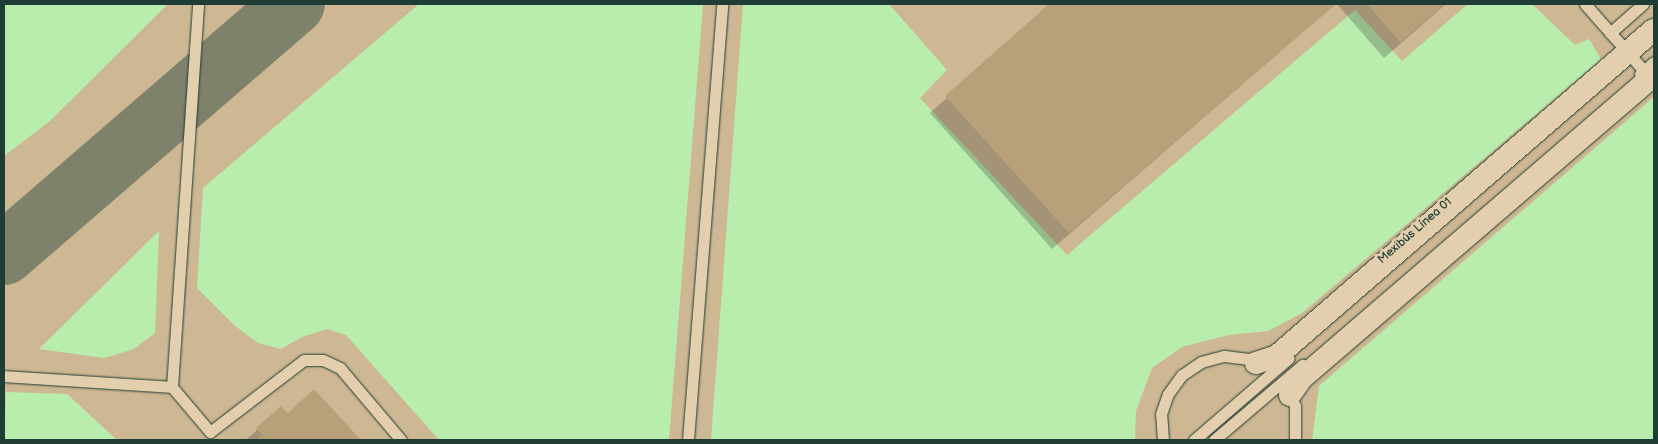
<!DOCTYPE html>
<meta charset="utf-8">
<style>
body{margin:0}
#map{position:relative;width:1658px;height:444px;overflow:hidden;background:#dec6a2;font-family:"Balsamiq Sans",sans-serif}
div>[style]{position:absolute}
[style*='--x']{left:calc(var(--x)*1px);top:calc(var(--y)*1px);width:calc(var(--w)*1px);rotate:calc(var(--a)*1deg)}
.built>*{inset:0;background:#ceb894}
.green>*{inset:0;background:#b9edae}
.shadow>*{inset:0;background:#0003}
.taxiway>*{height:62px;margin:-31px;padding:0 31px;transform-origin:31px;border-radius:31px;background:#7e826b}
.building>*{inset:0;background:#b7a07a}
.roads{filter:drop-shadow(0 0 1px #1f3d34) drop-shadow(0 0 1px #1f3d34)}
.service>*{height:11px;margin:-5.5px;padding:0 5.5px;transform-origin:5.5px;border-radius:5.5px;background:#e3cead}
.minor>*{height:22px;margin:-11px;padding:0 11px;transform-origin:11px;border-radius:11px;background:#e3cead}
span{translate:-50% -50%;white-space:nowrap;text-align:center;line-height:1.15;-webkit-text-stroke:5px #e3cead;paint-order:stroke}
.street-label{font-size:12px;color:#1f3d34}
.frame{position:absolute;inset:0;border:5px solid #1f3d34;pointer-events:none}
</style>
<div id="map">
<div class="built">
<i style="clip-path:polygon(4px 4px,1654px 4px,1654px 440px,4px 440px)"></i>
</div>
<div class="green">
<i style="clip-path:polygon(4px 4px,168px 4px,50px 121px,4px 156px)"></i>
<i style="clip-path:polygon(419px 4px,703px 4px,669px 440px,439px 440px,346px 335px,327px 329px,302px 337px,281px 349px,258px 343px,234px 325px,197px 288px,203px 188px)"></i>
<i style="clip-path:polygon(743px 4px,889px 4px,947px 70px,920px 98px,1067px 255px,1355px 10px,1402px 61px,1468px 4px,1532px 4px,1575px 45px,1589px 39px,1601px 59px,1302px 313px,1268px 331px,1229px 335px,1182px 347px,1152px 368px,1136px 411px,1135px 440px,711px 440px)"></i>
<i style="clip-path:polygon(1654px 97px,1654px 440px,1312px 440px,1319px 386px)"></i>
<i style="clip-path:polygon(159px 231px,155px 333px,134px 349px,104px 358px,39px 349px)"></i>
<i style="clip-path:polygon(6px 392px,67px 394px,117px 440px,4px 440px)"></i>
</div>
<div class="shadow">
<i style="clip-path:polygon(1053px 4px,1335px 4px,1052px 249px,930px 113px)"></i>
<i style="clip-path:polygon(1337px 4px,1446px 4px,1384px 58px)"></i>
<i style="clip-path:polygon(314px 391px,360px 440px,246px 440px,281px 408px,288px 415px)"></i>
</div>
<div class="taxiway">
<i style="--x:4;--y:254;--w:383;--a:-40.8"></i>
</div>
<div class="building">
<i style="clip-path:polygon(1049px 4px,1336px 4px,1069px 233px,945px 96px)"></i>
<i style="clip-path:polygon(1367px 4px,1445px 4px,1400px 42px)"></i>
<i style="clip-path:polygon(314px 389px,361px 440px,257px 440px,262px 435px,256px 428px,281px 406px,288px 413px)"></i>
</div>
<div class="roads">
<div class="service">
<i style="--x:1585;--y:4;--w:89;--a:48.6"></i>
<i style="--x:1610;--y:33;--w:44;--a:-41.3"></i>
<i style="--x:1640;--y:74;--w:18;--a:-41"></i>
<i style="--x:4;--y:376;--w:168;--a:3.7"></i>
<i style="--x:172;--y:387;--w:384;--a:-86.1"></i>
<i style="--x:172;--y:387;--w:59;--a:49.8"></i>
<i style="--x:210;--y:432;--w:118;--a:-37.5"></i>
<i style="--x:304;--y:360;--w:19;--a:0"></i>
<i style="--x:323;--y:360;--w:19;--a:25"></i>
<i style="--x:340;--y:368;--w:94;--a:49.7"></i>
<i style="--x:1288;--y:391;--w:17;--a:65"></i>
<i style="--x:1295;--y:406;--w:34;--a:90"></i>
<i style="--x:688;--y:440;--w:437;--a:-85.5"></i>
<i style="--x:1163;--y:440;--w:26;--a:-94"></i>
<i style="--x:1161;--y:414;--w:21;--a:-71"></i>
<i style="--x:1168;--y:394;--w:24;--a:-54"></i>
<i style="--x:1182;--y:375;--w:23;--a:-34"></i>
<i style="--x:1201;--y:362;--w:24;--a:-15"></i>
<i style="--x:1224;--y:356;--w:23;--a:7"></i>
<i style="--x:1247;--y:359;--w:13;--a:23"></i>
<i style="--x:1194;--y:440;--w:125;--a:-40.8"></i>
<i style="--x:1214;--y:440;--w:116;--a:-40.4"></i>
</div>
<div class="minor">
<i style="--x:1256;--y:363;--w:22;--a:-18"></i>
<i style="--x:1277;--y:356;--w:498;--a:-40.9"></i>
<i style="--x:1290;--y:395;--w:21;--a:-55"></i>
<i style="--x:1302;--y:378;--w:464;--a:-40.7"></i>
</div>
</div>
<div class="street-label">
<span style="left:1415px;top:231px;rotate:-41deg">Mexibús Línea 01</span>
</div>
<div class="frame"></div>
</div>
